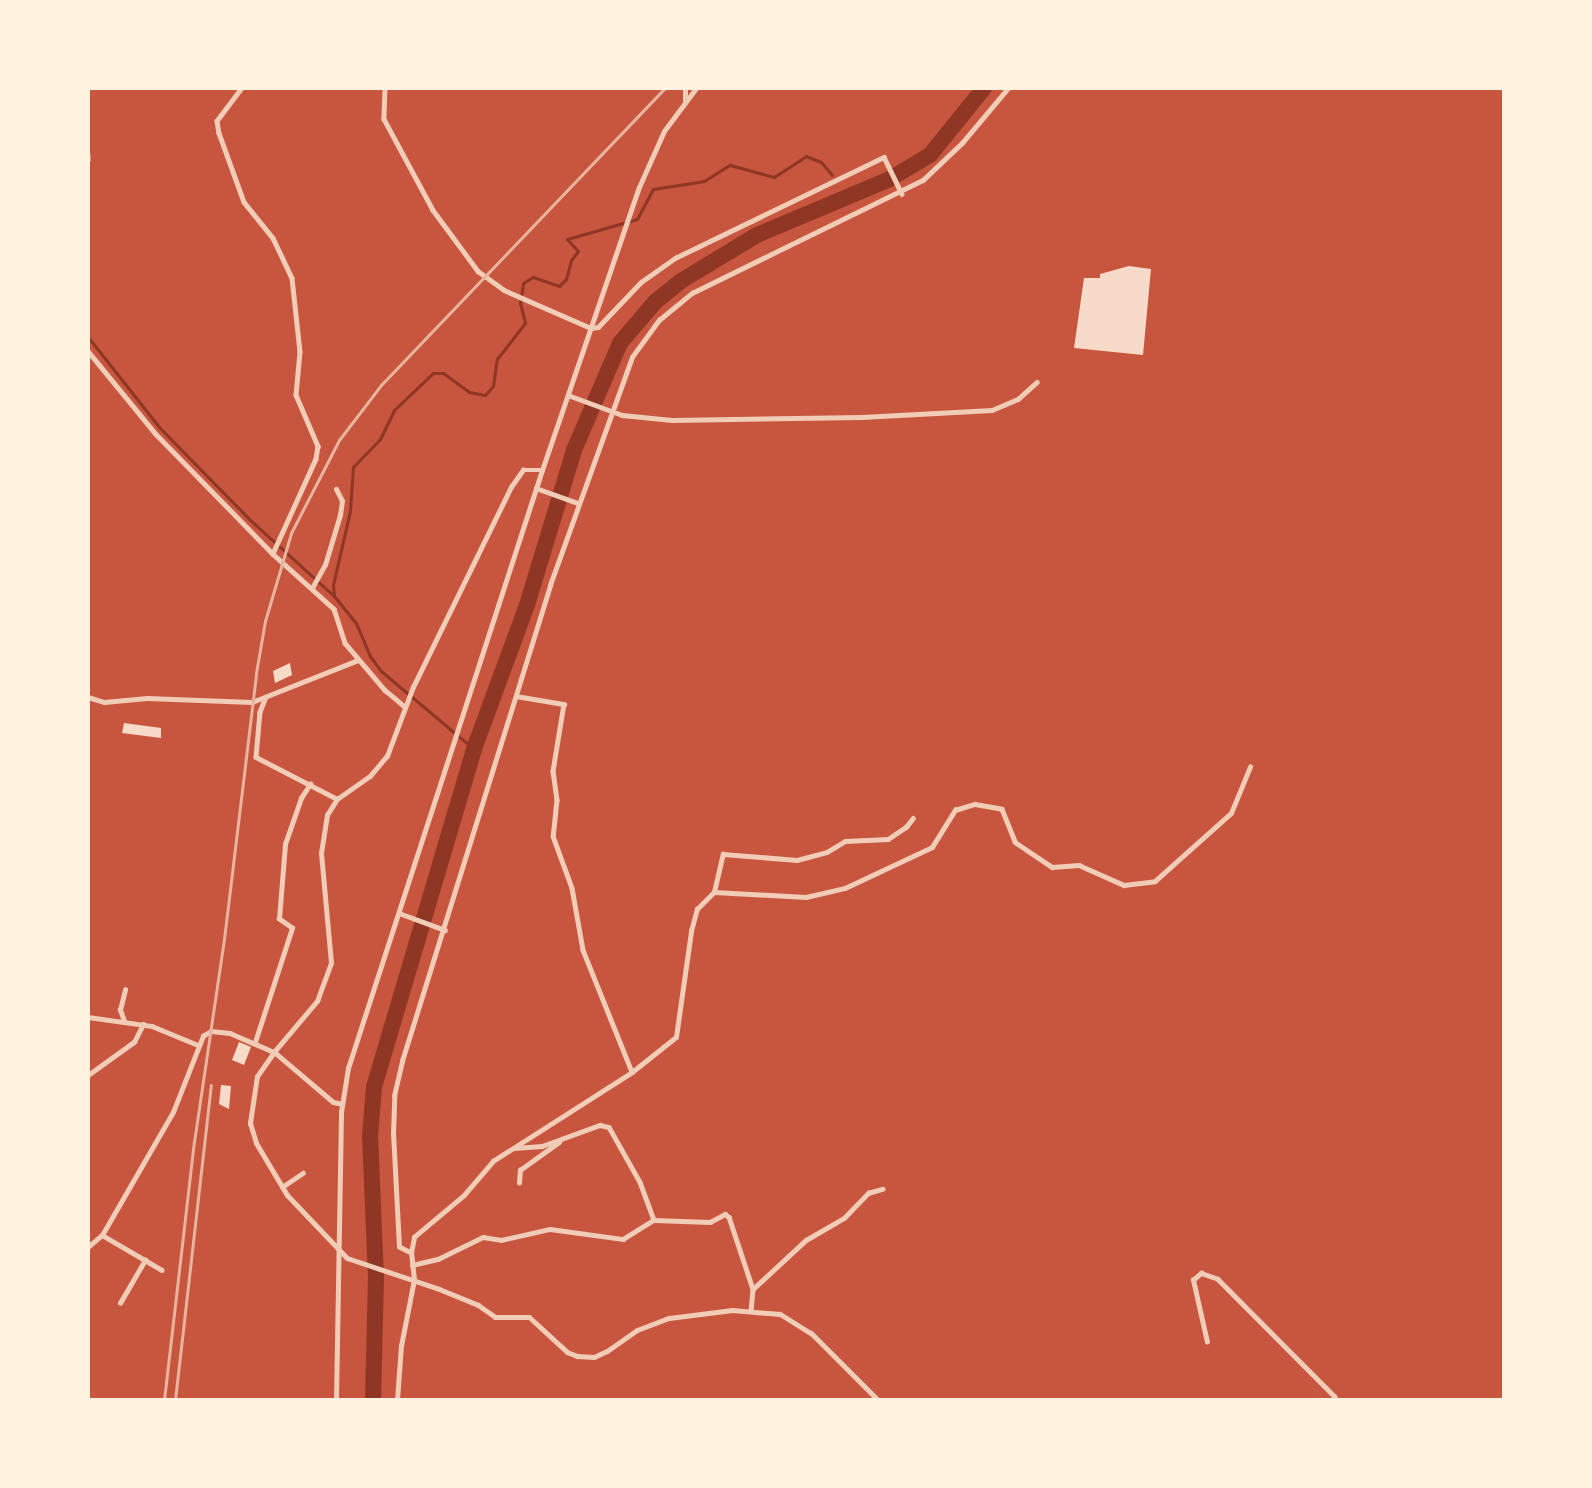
<!DOCTYPE html>
<style>
body{margin:0}
#map{position:relative;width:1592px;height:1488px;overflow:hidden;background:#c8553d;font-family:"PT Serif",serif}
div>[style]{position:absolute}
[style*='--x']{left:calc(var(--x)*1px);top:calc(var(--y)*1px);width:calc(var(--w)*1px);rotate:calc(var(--a)*1deg)}
.stream>*{height:3px;margin:-1.5px;padding:0 1.5px;transform-origin:1.5px;border-radius:1.5px;background:#8f3625}
.river>*{height:16px;margin:-8px;padding:0 8px;transform-origin:8px;border-radius:8px;background:#8f3625}
.building>*{inset:0;background:#f7dbc8}
.minor>*{height:4.5px;margin:-2.25px;padding:0 2.25px;transform-origin:2.25px;border-radius:2.25px;background:#f1ccb7}
.tertiary>*{height:5px;margin:-2.5px;padding:0 2.5px;transform-origin:2.5px;border-radius:2.5px;background:#f1ccb7}
.rail>*{height:3px;margin:-1.5px;padding:0 1.5px;transform-origin:1.5px;border-radius:1.5px;background:#e9b49f}
span{translate:-50% -50%;white-space:nowrap;text-align:center;line-height:1.15;-webkit-text-stroke:6px #fff3e0;paint-order:stroke}
.frame{position:absolute;inset:0;border:90px solid #fff3e0;pointer-events:none}
</style>
<div id="map">
<div class="stream">
<i style="--x:88;--y:337;--w:115;--a:51.7"></i>
<i style="--x:159;--y:427;--w:129;--a:45.6"></i>
<i style="--x:249;--y:519;--w:115;--a:42.2"></i>
<i style="--x:334;--y:596;--w:35;--a:51"></i>
<i style="--x:356;--y:623;--w:36;--a:67"></i>
<i style="--x:370;--y:656;--w:19;--a:54"></i>
<i style="--x:381;--y:671;--w:121;--a:40"></i>
<i style="--x:334;--y:596;--w:11;--a:-95"></i>
<i style="--x:333;--y:585;--w:76;--a:-77.1"></i>
<i style="--x:350;--y:511;--w:44;--a:-86.1"></i>
<i style="--x:353;--y:467;--w:39;--a:-46"></i>
<i style="--x:380;--y:439;--w:32;--a:-64"></i>
<i style="--x:394;--y:410;--w:54;--a:-43.5"></i>
<i style="--x:433;--y:373;--w:10;--a:0"></i>
<i style="--x:443;--y:373;--w:32;--a:36"></i>
<i style="--x:469;--y:392;--w:16;--a:11"></i>
<i style="--x:485;--y:395;--w:12;--a:-48"></i>
<i style="--x:493;--y:386;--w:27;--a:-82"></i>
<i style="--x:497;--y:359;--w:46;--a:-52.1"></i>
<i style="--x:525;--y:323;--w:21;--a:-104"></i>
<i style="--x:520;--y:303;--w:20;--a:-81"></i>
<i style="--x:523;--y:283;--w:12;--a:-31"></i>
<i style="--x:533;--y:277;--w:28;--a:19"></i>
<i style="--x:559;--y:286;--w:10;--a:-45"></i>
<i style="--x:566;--y:279;--w:20;--a:-75"></i>
<i style="--x:571;--y:260;--w:11;--a:-52"></i>
<i style="--x:578;--y:251;--w:16;--a:-133"></i>
<i style="--x:567;--y:239;--w:73;--a:-15.9"></i>
<i style="--x:637;--y:219;--w:34;--a:-62"></i>
<i style="--x:653;--y:189;--w:52;--a:-8.9"></i>
<i style="--x:704;--y:181;--w:31;--a:-32"></i>
<i style="--x:730;--y:165;--w:46;--a:15.3"></i>
<i style="--x:774;--y:177;--w:38;--a:-33"></i>
<i style="--x:806;--y:156;--w:16;--a:22"></i>
<i style="--x:821;--y:162;--w:17;--a:50"></i>
</div>
<div class="river">
<i style="--x:373;--y:1400;--w:122;--a:-88.6"></i>
<i style="--x:376;--y:1278;--w:142;--a:-92.4"></i>
<i style="--x:370;--y:1136;--w:49;--a:-85.3"></i>
<i style="--x:374;--y:1087;--w:352;--a:-73.5"></i>
<i style="--x:474;--y:749;--w:153;--a:-69.8"></i>
<i style="--x:527;--y:605;--w:162;--a:-73.1"></i>
<i style="--x:574;--y:450;--w:116;--a:-66.7"></i>
<i style="--x:620;--y:343;--w:54;--a:-49.5"></i>
<i style="--x:655;--y:302;--w:33;--a:-39"></i>
<i style="--x:681;--y:281;--w:89;--a:-31.2"></i>
<i style="--x:757;--y:235;--w:142;--a:-22.8"></i>
<i style="--x:888;--y:180;--w:49;--a:-30.8"></i>
<i style="--x:930;--y:155;--w:86;--a:-51.1"></i>
</div>
<div class="building">
<i style="clip-path:polygon(1129px 266px,1151px 269px,1143px 355px,1074px 348px,1084px 278px,1100px 278px,1100px 274px)"></i>
<i style="clip-path:polygon(290px 663px,292px 675px,275px 683px,273px 671px)"></i>
<i style="clip-path:polygon(124px 723px,161px 728px,161px 738px,122px 733px)"></i>
<i style="clip-path:polygon(239px 1042px,251px 1047px,244px 1065px,232px 1060px)"></i>
<i style="clip-path:polygon(221px 1085px,231px 1086px,229px 1109px,219px 1104px)"></i>
</div>
<div class="minor">
<i style="--x:242;--y:88;--w:41;--a:127.1"></i>
<i style="--x:217;--y:121;--w:12;--a:81"></i>
<i style="--x:219;--y:133;--w:73;--a:70.1"></i>
<i style="--x:244;--y:202;--w:46;--a:51.1"></i>
<i style="--x:273;--y:238;--w:44;--a:64.6"></i>
<i style="--x:292;--y:278;--w:74;--a:83.8"></i>
<i style="--x:300;--y:352;--w:43;--a:95.3"></i>
<i style="--x:296;--y:395;--w:56;--a:66.7"></i>
<i style="--x:318;--y:446;--w:13;--a:99"></i>
<i style="--x:316;--y:459;--w:104;--a:114.4"></i>
<i style="--x:385;--y:88;--w:31;--a:92"></i>
<i style="--x:384;--y:119;--w:103;--a:61.7"></i>
<i style="--x:433;--y:210;--w:76;--a:53.6"></i>
<i style="--x:478;--y:271;--w:32;--a:36"></i>
<i style="--x:504;--y:290;--w:95;--a:23.6"></i>
<i style="--x:591;--y:328;--w:7;--a:-8"></i>
<i style="--x:598;--y:327;--w:62;--a:-46.3"></i>
<i style="--x:641;--y:282;--w:42;--a:-35.2"></i>
<i style="--x:675;--y:258;--w:232;--a:-25.8"></i>
<i style="--x:884;--y:157;--w:41;--a:64.1"></i>
<i style="--x:88;--y:155;--w:5;--a:90"></i>
<i style="--x:88;--y:351;--w:106;--a:50.7"></i>
<i style="--x:155;--y:433;--w:169;--a:45.7"></i>
<i style="--x:273;--y:554;--w:82;--a:42"></i>
<i style="--x:334;--y:609;--w:36;--a:72"></i>
<i style="--x:345;--y:643;--w:62;--a:49.6"></i>
<i style="--x:385;--y:690;--w:25;--a:40"></i>
<i style="--x:568;--y:395;--w:58;--a:20.3"></i>
<i style="--x:622;--y:415;--w:50;--a:5.7"></i>
<i style="--x:672;--y:420;--w:190;--a:-0.9"></i>
<i style="--x:862;--y:417;--w:130;--a:-3.1"></i>
<i style="--x:992;--y:410;--w:28;--a:-23"></i>
<i style="--x:1018;--y:399;--w:25;--a:-42"></i>
<i style="--x:536;--y:488;--w:45;--a:19.7"></i>
<i style="--x:312;--y:588;--w:26;--a:-61"></i>
<i style="--x:325;--y:565;--w:52;--a:-73.3"></i>
<i style="--x:340;--y:515;--w:14;--a:-82"></i>
<i style="--x:342;--y:501;--w:13;--a:-117"></i>
<i style="--x:516;--y:696;--w:49;--a:9.5"></i>
<i style="--x:564;--y:704;--w:68;--a:99.3"></i>
<i style="--x:553;--y:771;--w:29;--a:82"></i>
<i style="--x:557;--y:800;--w:36;--a:96"></i>
<i style="--x:553;--y:836;--w:55;--a:69.9"></i>
<i style="--x:572;--y:888;--w:63;--a:79.9"></i>
<i style="--x:583;--y:950;--w:131;--a:68.1"></i>
<i style="--x:88;--y:697;--w:17;--a:17"></i>
<i style="--x:104;--y:702;--w:43;--a:-5.3"></i>
<i style="--x:147;--y:698;--w:105;--a:2.2"></i>
<i style="--x:252;--y:702;--w:114;--a:-21.6"></i>
<i style="--x:266;--y:697;--w:16;--a:112"></i>
<i style="--x:260;--y:712;--w:45;--a:95.1"></i>
<i style="--x:256;--y:757;--w:91;--a:27.4"></i>
<i style="--x:714;--y:892;--w:92;--a:3.1"></i>
<i style="--x:806;--y:897;--w:40;--a:-13"></i>
<i style="--x:845;--y:888;--w:96;--a:-25.2"></i>
<i style="--x:932;--y:847;--w:44;--a:-58.1"></i>
<i style="--x:955;--y:810;--w:21;--a:-17"></i>
<i style="--x:975;--y:804;--w:27;--a:10"></i>
<i style="--x:1002;--y:809;--w:35;--a:68"></i>
<i style="--x:1015;--y:842;--w:45;--a:34"></i>
<i style="--x:1052;--y:867;--w:27;--a:-4"></i>
<i style="--x:1079;--y:865;--w:49;--a:24"></i>
<i style="--x:1124;--y:885;--w:31;--a:-7"></i>
<i style="--x:1155;--y:881;--w:102;--a:-41.8"></i>
<i style="--x:1231;--y:813;--w:50;--a:-67.6"></i>
<i style="--x:399;--y:913;--w:49;--a:20.3"></i>
<i style="--x:88;--y:1017;--w:65;--a:8"></i>
<i style="--x:152;--y:1026;--w:50;--a:22.4"></i>
<i style="--x:124;--y:1021;--w:12;--a:-110"></i>
<i style="--x:120;--y:1010;--w:21;--a:-76"></i>
<i style="--x:255;--y:1042;--w:120;--a:-72"></i>
<i style="--x:292;--y:928;--w:16;--a:-145"></i>
<i style="--x:279;--y:919;--w:75;--a:-85.4"></i>
<i style="--x:285;--y:844;--w:49;--a:-70.8"></i>
<i style="--x:301;--y:798;--w:17;--a:-57"></i>
<i style="--x:88;--y:1075;--w:57;--a:-35.7"></i>
<i style="--x:134;--y:1042;--w:20;--a:-63"></i>
<i style="--x:514;--y:1148;--w:28;--a:-4"></i>
<i style="--x:542;--y:1146;--w:62;--a:-19.9"></i>
<i style="--x:600;--y:1125;--w:9;--a:13"></i>
<i style="--x:609;--y:1127;--w:63;--a:60.6"></i>
<i style="--x:640;--y:1182;--w:40;--a:69.8"></i>
<i style="--x:519;--y:1183;--w:13;--a:-86"></i>
<i style="--x:520;--y:1170;--w:48;--a:-35.7"></i>
<i style="--x:282;--y:1187;--w:25;--a:-34"></i>
<i style="--x:102;--y:1235;--w:69;--a:30.3"></i>
<i style="--x:88;--y:1247;--w:18;--a:-41"></i>
<i style="--x:102;--y:1235;--w:142;--a:-60"></i>
<i style="--x:173;--y:1112;--w:82;--a:-68.5"></i>
<i style="--x:203;--y:1036;--w:9;--a:-32"></i>
<i style="--x:211;--y:1031;--w:19;--a:6"></i>
<i style="--x:230;--y:1033;--w:48;--a:23.4"></i>
<i style="--x:274;--y:1052;--w:67;--a:-49.9"></i>
<i style="--x:317;--y:1001;--w:40;--a:-69.8"></i>
<i style="--x:331;--y:963;--w:110;--a:-95.2"></i>
<i style="--x:321;--y:853;--w:38;--a:-81"></i>
<i style="--x:327;--y:815;--w:19;--a:-58"></i>
<i style="--x:337;--y:799;--w:40;--a:-34.9"></i>
<i style="--x:370;--y:776;--w:26;--a:-50"></i>
<i style="--x:387;--y:756;--w:74;--a:-69.4"></i>
<i style="--x:413;--y:687;--w:223;--a:-63.9"></i>
<i style="--x:511;--y:487;--w:21;--a:-55"></i>
<i style="--x:523;--y:470;--w:19;--a:0"></i>
<i style="--x:411;--y:1253;--w:13;--a:-153"></i>
<i style="--x:399;--y:1247;--w:113;--a:-93"></i>
<i style="--x:393;--y:1134;--w:38;--a:-88"></i>
<i style="--x:394;--y:1096;--w:36;--a:-77"></i>
<i style="--x:402;--y:1061;--w:498;--a:-72.7"></i>
<i style="--x:550;--y:585;--w:242;--a:-70.2"></i>
<i style="--x:632;--y:357;--w:46;--a:-53.9"></i>
<i style="--x:659;--y:320;--w:43;--a:-39.3"></i>
<i style="--x:692;--y:293;--w:257;--a:-26.1"></i>
<i style="--x:923;--y:180;--w:54;--a:-43.5"></i>
<i style="--x:962;--y:143;--w:72;--a:-50.1"></i>
<i style="--x:412;--y:1265;--w:27;--a:-13"></i>
<i style="--x:438;--y:1259;--w:50;--a:-26.1"></i>
<i style="--x:483;--y:1237;--w:18;--a:9"></i>
<i style="--x:501;--y:1240;--w:50;--a:-12.7"></i>
<i style="--x:550;--y:1229;--w:74;--a:7.8"></i>
<i style="--x:623;--y:1239;--w:36;--a:-32"></i>
<i style="--x:654;--y:1220;--w:56;--a:2"></i>
<i style="--x:710;--y:1222;--w:17;--a:-28"></i>
<i style="--x:725;--y:1214;--w:5;--a:37"></i>
<i style="--x:729;--y:1217;--w:76;--a:71.6"></i>
<i style="--x:753;--y:1289;--w:22;--a:95"></i>
<i style="--x:753;--y:1289;--w:72;--a:-42.8"></i>
<i style="--x:806;--y:1240;--w:44;--a:-30.1"></i>
<i style="--x:844;--y:1218;--w:35;--a:-46"></i>
<i style="--x:868;--y:1193;--w:15;--a:-16"></i>
<i style="--x:120;--y:1303;--w:50;--a:-59.8"></i>
<i style="--x:1207;--y:1342;--w:64;--a:-102.7"></i>
<i style="--x:1193;--y:1280;--w:11;--a:-41"></i>
<i style="--x:1201;--y:1273;--w:18;--a:19"></i>
<i style="--x:1218;--y:1279;--w:165;--a:45.2"></i>
<i style="--x:397;--y:1400;--w:54;--a:-85.8"></i>
<i style="--x:401;--y:1346;--w:67;--a:-78.9"></i>
<i style="--x:414;--y:1280;--w:27;--a:-96"></i>
<i style="--x:411;--y:1253;--w:16;--a:-79"></i>
<i style="--x:414;--y:1237;--w:65;--a:-40"></i>
<i style="--x:464;--y:1195;--w:45;--a:-49.5"></i>
<i style="--x:493;--y:1161;--w:165;--a:-32.6"></i>
<i style="--x:632;--y:1072;--w:56;--a:-38.5"></i>
<i style="--x:676;--y:1037;--w:107;--a:-81.9"></i>
<i style="--x:691;--y:931;--w:23;--a:-75"></i>
<i style="--x:697;--y:909;--w:24;--a:-45"></i>
<i style="--x:714;--y:892;--w:39;--a:-77"></i>
<i style="--x:723;--y:854;--w:74;--a:4.6"></i>
<i style="--x:797;--y:860;--w:31;--a:-15"></i>
<i style="--x:827;--y:852;--w:21;--a:-31"></i>
<i style="--x:845;--y:841;--w:43;--a:-2.7"></i>
<i style="--x:888;--y:839;--w:22;--a:-34"></i>
<i style="--x:906;--y:827;--w:11;--a:-52"></i>
</div>
<div class="tertiary">
<i style="--x:685;--y:100;--w:12;--a:-90"></i>
<i style="--x:342;--y:1104;--w:9;--a:-167"></i>
<i style="--x:333;--y:1102;--w:77;--a:-139.7"></i>
<i style="--x:274;--y:1052;--w:29;--a:125"></i>
<i style="--x:257;--y:1076;--w:48;--a:98.5"></i>
<i style="--x:250;--y:1123;--w:21;--a:73"></i>
<i style="--x:256;--y:1143;--w:61;--a:59.2"></i>
<i style="--x:287;--y:1195;--w:87;--a:46.4"></i>
<i style="--x:347;--y:1258;--w:97;--a:18.6"></i>
<i style="--x:439;--y:1289;--w:42;--a:22.3"></i>
<i style="--x:478;--y:1305;--w:21;--a:35"></i>
<i style="--x:495;--y:1317;--w:34;--a:0"></i>
<i style="--x:529;--y:1317;--w:52;--a:42.6"></i>
<i style="--x:567;--y:1352;--w:11;--a:22"></i>
<i style="--x:577;--y:1356;--w:17;--a:3"></i>
<i style="--x:594;--y:1357;--w:14;--a:-25"></i>
<i style="--x:607;--y:1351;--w:37;--a:-35"></i>
<i style="--x:637;--y:1330;--w:34;--a:-21"></i>
<i style="--x:669;--y:1318;--w:64;--a:-7.2"></i>
<i style="--x:732;--y:1310;--w:48;--a:4.8"></i>
<i style="--x:780;--y:1314;--w:36;--a:32"></i>
<i style="--x:811;--y:1333;--w:95;--a:45"></i>
<i style="--x:1334;--y:1396;--w:4;--a:63"></i>
<i style="--x:336;--y:1400;--w:288;--a:-89"></i>
<i style="--x:341;--y:1112;--w:45;--a:-81"></i>
<i style="--x:348;--y:1068;--w:629;--a:-72.03"></i>
<i style="--x:542;--y:470;--w:299;--a:-71.1"></i>
<i style="--x:639;--y:187;--w:61;--a:-65.9"></i>
<i style="--x:664;--y:131;--w:54;--a:-53.3"></i>
</div>
<div class="rail">
<i style="--x:164;--y:1400;--w:260;--a:-83.4"></i>
<i style="--x:194;--y:1142;--w:205;--a:-81.6"></i>
<i style="--x:224;--y:939;--w:268;--a:-83.1"></i>
<i style="--x:256;--y:673;--w:53;--a:-80.2"></i>
<i style="--x:265;--y:621;--w:92;--a:-73.5"></i>
<i style="--x:291;--y:533;--w:105;--a:-62.7"></i>
<i style="--x:339;--y:440;--w:69;--a:-52.6"></i>
<i style="--x:381;--y:385;--w:411;--a:-46.3"></i>
<i style="--x:175;--y:1400;--w:317;--a:-83.5"></i>
</div>
<div class="frame"></div>
</div>
